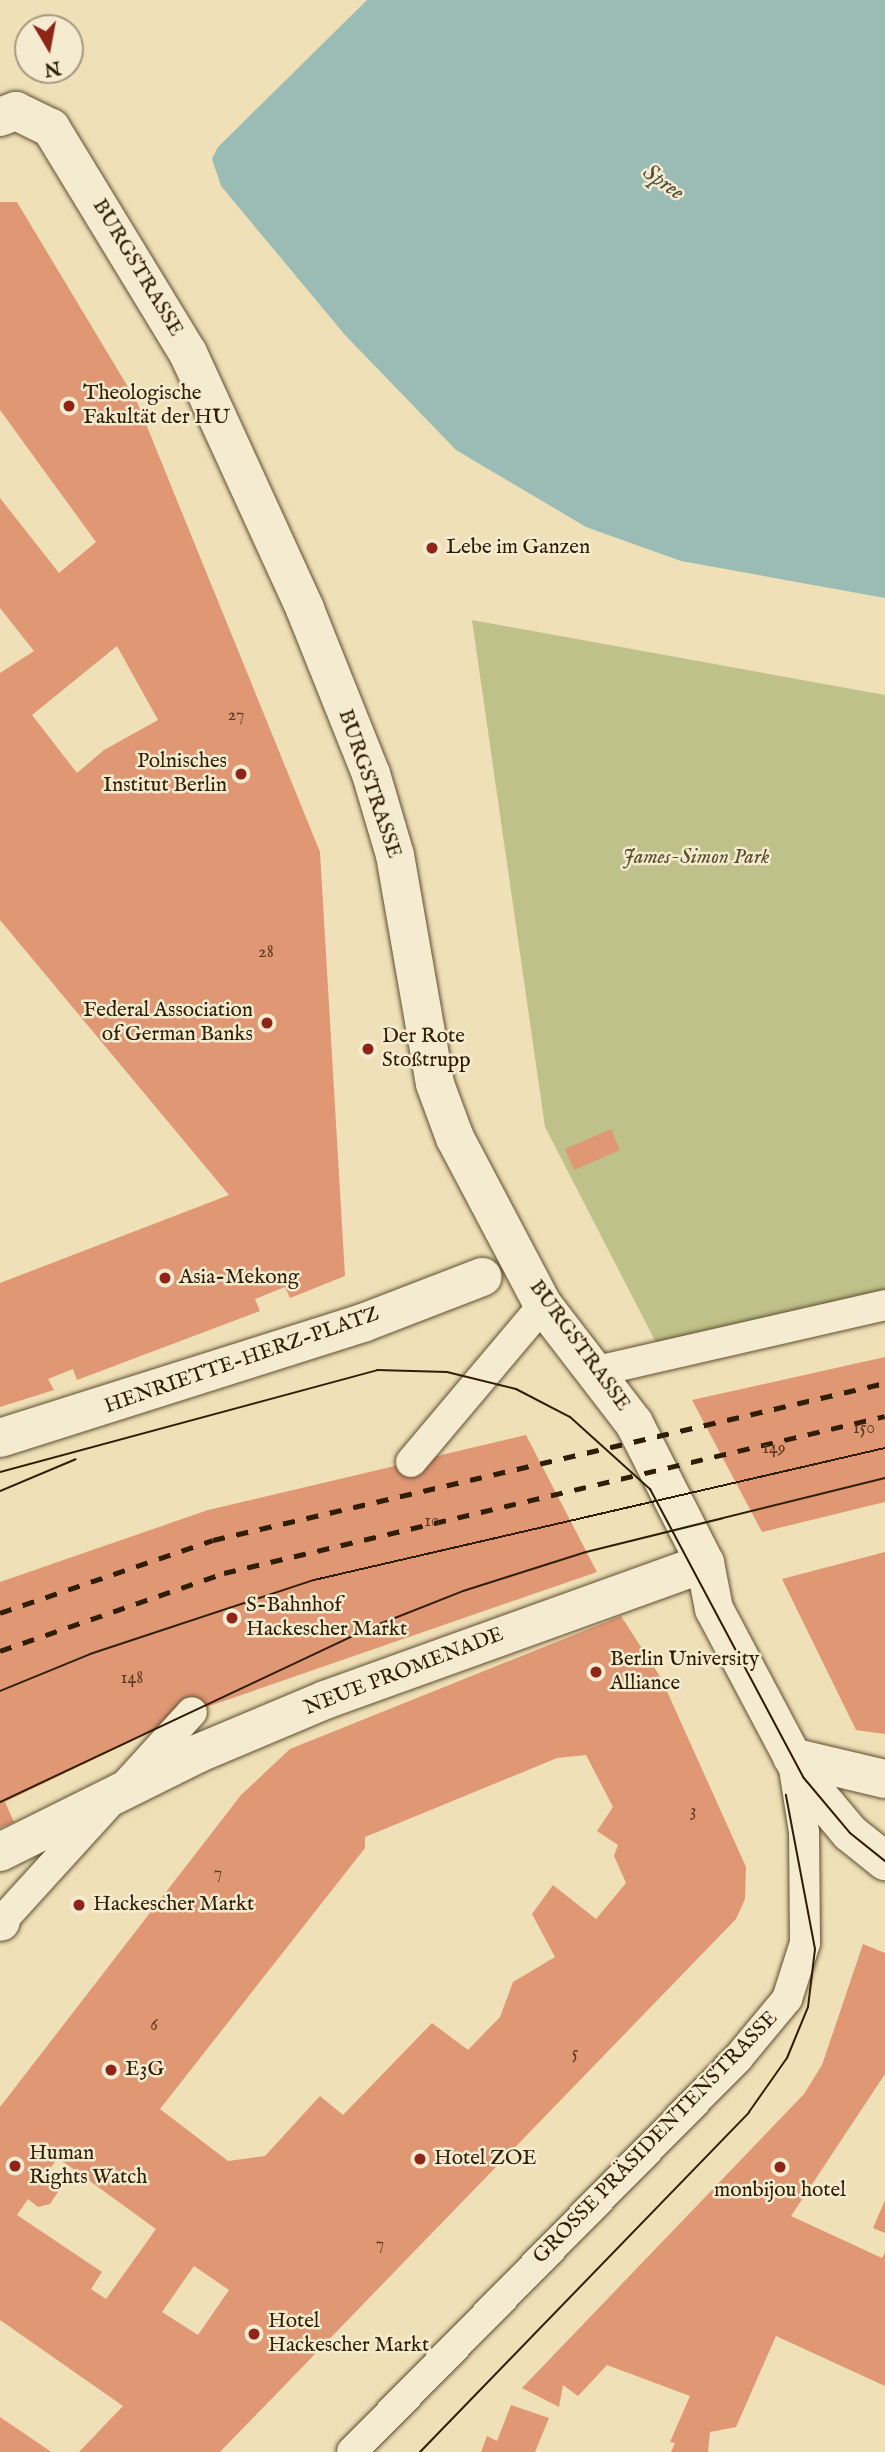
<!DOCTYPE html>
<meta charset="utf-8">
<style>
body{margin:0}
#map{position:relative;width:885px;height:2452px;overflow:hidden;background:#efe0b7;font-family:"IM FELL English",serif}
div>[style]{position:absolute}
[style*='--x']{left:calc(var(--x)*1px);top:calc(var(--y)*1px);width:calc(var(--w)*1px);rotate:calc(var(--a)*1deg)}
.green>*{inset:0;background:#bfc18a}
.water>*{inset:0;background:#9bbcb5}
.pier>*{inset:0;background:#efe0b7}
.building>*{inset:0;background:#e09774}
.roads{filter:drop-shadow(0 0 2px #604e31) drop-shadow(0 0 2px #604e31)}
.service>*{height:30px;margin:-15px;padding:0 15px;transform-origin:15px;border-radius:15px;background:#f5ebd0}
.pedestrian>*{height:38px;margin:-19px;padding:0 19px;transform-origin:19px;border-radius:19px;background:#f5ebd0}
.minor>*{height:38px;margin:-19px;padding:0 19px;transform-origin:19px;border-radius:19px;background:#f5ebd0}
.tertiary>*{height:38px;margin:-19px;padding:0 19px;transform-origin:19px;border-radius:19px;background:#f5ebd0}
.tram>*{height:2px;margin:-1px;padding:0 1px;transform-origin:1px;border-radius:1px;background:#301e04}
.rail>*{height:5px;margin-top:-2.5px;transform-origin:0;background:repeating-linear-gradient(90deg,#301e04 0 12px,transparent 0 24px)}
.dots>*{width:19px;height:19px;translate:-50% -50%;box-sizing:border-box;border:4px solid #f5ebd0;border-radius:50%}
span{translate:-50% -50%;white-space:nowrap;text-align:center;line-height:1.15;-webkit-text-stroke:5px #f5ebd0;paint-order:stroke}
.number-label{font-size:18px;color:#5c3c20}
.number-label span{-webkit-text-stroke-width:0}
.street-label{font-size:21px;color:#301e04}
.poi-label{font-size:21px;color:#301e04}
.left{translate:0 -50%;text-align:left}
.right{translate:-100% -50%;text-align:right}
.park-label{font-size:21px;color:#5b4f2c;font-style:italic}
.water-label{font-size:23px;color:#504d39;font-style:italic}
.north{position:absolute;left:14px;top:14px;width:70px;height:70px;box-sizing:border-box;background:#f5ebd0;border:2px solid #a6997e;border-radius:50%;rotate:170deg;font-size:19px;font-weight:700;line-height:28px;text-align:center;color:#301e04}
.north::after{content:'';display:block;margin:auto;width:24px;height:32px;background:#8f2418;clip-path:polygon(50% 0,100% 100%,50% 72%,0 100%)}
</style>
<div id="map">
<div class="green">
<i style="clip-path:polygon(472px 620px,885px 695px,885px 1314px,666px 1362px,545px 1127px)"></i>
</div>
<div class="water">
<i style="clip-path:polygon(164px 0,885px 0,885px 598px,681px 561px,586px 527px,456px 450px,345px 335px,221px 186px,212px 159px,223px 136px,264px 97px)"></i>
</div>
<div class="pier">
<i style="clip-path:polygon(161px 0,367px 0,213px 152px,221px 133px,259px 98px)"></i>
</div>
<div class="building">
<i style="clip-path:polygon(evenodd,0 202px,17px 202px,137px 402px,320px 852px,345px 1276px,290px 1298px,285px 1287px,255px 1299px,260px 1311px,77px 1380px,73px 1369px,48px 1379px,54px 1390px,0 1407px,0 1283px,229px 1195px,0 920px,0 673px,34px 651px,0 608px,0 498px,59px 573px,96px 542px,0 410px,0 202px,117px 646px,158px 720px,104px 750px,77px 773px,32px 715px,117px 646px)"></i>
<i style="clip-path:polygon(611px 1129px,620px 1150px,574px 1170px,565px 1149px)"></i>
<i style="clip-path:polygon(885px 1357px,885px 1502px,762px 1532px,692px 1400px)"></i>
<i style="clip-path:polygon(526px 1435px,597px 1572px,192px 1712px,5px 1802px,14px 1822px,0 1828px,0 1582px,208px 1510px)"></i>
<i style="clip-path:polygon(885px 1552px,885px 1734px,856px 1730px,782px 1579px)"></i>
<i style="clip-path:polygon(evenodd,621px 1616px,661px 1678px,746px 1867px,745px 1899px,736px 1919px,220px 2452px,79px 2452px,123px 2406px,0 2320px,0 2107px,241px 1795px,290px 1749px,621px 1616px,586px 1755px,613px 1807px,597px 1831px,618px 1845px,614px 1856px,626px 1883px,596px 1919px,553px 1885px,532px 1914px,555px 1957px,513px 1982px,500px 2017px,468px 2050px,432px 2023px,343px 2115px,320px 2096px,265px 2156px,228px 2161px,160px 2109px,365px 1848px,365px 1837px,557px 1758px,586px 1755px,621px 1616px,58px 2158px,156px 2229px,106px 2299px,91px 2289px,102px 2272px,17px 2215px,28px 2199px,38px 2207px,50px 2204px,58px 2192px,46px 2174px,58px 2158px,621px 1616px,194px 2266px,229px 2290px,198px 2335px,162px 2312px,194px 2266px)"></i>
<i style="clip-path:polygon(863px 1944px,885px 1953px,885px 2074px,791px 2216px,882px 2258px,885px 2252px,885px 2386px,776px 2336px,736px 2427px,710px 2432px,708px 2452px,671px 2452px,675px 2443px,670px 2442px,690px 2396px,607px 2365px,578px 2396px,563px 2385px,559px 2407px,522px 2388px,804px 2094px,822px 2065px)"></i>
<i style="clip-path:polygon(885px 2200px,885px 2233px,873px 2228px)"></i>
<i style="clip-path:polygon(511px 2405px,549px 2418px,535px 2452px,481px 2452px,487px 2436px,497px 2441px)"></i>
<i style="clip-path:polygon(0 2417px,47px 2449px,51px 2452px,0 2452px)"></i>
</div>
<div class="roads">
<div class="service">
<i style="--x:597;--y:1371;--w:295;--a:-12.9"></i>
<i style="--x:411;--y:1462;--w:205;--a:-49.9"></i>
<i style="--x:0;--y:1923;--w:285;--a:-47.7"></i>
<i style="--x:352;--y:2452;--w:552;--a:-45.59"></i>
<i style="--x:738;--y:2058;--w:77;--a:-50.3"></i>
<i style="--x:787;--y:1999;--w:59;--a:-72.2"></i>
<i style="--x:805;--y:1943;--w:111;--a:-90.5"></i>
<i style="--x:804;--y:1832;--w:65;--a:-98.9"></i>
</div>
<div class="pedestrian">
<i style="--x:0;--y:1438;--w:381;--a:-17.6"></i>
<i style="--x:363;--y:1323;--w:128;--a:-21.1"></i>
<i style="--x:0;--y:1852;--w:222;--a:-26.4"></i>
<i style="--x:199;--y:1753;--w:137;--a:-22.8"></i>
<i style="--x:325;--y:1700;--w:404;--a:-19.8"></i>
<i style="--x:0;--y:1921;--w:1;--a:45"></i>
</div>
<div class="minor">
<i style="--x:792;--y:1757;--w:96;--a:13.3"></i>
</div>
<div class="tertiary">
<i style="--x:0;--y:117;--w:17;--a:-21"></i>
<i style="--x:16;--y:111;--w:39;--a:26"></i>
<i style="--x:51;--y:128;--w:263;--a:58.7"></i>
<i style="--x:188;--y:353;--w:281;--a:65.4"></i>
<i style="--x:305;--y:609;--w:178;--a:68.2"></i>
<i style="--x:371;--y:774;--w:84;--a:73.5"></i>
<i style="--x:395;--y:855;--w:232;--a:80.1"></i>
<i style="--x:435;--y:1084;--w:58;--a:69.7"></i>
<i style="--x:455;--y:1138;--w:189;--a:62.2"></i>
<i style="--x:543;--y:1305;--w:149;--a:52.4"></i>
<i style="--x:634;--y:1423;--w:157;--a:63.1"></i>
<i style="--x:705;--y:1563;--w:47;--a:78.9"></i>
<i style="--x:714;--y:1609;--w:190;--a:62.1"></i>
<i style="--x:803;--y:1777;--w:73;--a:50"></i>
<i style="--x:850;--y:1833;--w:45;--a:38.7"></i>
</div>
</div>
<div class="tram">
<i style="--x:0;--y:1472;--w:391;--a:-15.1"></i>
<i style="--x:377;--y:1370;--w:70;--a:1.6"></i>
<i style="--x:447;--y:1372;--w:71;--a:13.8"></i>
<i style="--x:516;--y:1389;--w:61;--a:27.4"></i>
<i style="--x:570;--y:1417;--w:108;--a:42"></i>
<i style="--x:650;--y:1489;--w:326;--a:62"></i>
<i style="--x:803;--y:1777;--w:73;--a:50"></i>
<i style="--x:850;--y:1833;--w:45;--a:38.7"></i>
<i style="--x:0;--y:1491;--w:82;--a:-22.8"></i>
<i style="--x:0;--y:1691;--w:97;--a:-22.3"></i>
<i style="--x:90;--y:1654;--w:236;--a:-18.3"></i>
<i style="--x:314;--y:1580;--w:586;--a:-13.02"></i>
<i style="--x:0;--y:1802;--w:406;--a:-25.2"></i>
<i style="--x:367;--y:1629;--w:103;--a:-21.6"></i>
<i style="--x:463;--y:1591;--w:129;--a:-17.6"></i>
<i style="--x:586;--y:1552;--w:308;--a:-13.9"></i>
<i style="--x:420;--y:2452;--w:473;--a:-45.9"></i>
<i style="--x:749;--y:2112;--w:66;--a:-54.9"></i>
<i style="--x:787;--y:2058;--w:55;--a:-67.6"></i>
<i style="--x:808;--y:2007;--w:58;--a:-83.1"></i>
<i style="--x:815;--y:1949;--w:157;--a:-100.7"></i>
</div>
<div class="rail">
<i style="--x:0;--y:1613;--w:225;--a:-18.9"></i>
<i style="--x:213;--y:1540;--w:690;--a:-13.15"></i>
<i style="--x:0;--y:1651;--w:237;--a:-19.2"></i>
<i style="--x:224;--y:1573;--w:679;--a:-13.36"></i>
</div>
<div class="dots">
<i style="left:69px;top:406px;background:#8f2418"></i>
<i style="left:432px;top:548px;background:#8f2418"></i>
<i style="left:241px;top:774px;background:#8f2418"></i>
<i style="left:267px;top:1023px;background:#8f2418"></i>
<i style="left:368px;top:1049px;background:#8f2418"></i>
<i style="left:165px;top:1278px;background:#8f2418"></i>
<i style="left:232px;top:1618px;background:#8f2418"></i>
<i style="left:596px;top:1672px;background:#8f2418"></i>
<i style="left:79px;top:1905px;background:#8f2418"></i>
<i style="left:111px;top:2070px;background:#8f2418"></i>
<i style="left:420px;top:2159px;background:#8f2418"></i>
<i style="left:15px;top:2166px;background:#8f2418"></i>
<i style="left:780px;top:2167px;background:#8f2418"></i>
<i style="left:254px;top:2334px;background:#8f2418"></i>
</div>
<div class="number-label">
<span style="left:236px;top:716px">27</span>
<span style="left:266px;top:953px">28</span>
<span style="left:864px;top:1429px">150</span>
<span style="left:774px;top:1449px">149</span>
<span style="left:432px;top:1522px">10</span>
<span style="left:132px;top:1679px">148</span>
<span style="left:693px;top:1812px">3</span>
<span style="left:218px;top:1874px">7</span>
<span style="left:154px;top:2026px">6</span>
<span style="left:575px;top:2054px">5</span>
<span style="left:380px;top:2245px">7</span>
</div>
<div class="street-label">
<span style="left:137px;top:268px;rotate:59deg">BURGSTRASSE</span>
<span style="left:369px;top:784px;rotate:71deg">BURGSTRASSE</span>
<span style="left:579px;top:1346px;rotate:54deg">BURGSTRASSE</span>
<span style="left:242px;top:1361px;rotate:-19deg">HENRIETTE-HERZ-PLATZ</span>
<span style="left:404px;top:1672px;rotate:-21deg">NEUE PROMENADE</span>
<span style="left:656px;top:2138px;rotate:-46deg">GROSSE PRÄSIDENTENSTRASSE</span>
</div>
<div class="poi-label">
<span class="left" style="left:83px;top:406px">Theologische<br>Fakultät der HU</span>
<span class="left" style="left:446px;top:548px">Lebe im Ganzen</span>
<span class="right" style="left:227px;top:774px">Polnisches<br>Institut Berlin</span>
<span class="right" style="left:253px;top:1023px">Federal Association<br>of German Banks</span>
<span class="left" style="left:382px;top:1049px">Der Rote<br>Stoßtrupp</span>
<span class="left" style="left:179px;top:1278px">Asia-Mekong</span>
<span class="left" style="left:246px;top:1618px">S-Bahnhof<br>Hackescher Markt</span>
<span class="left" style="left:610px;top:1672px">Berlin University<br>Alliance</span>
<span class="left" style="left:93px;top:1905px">Hackescher Markt</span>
<span class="left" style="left:125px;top:2070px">E3G</span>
<span class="left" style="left:29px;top:2166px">Human<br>Rights Watch</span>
<span class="left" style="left:434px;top:2159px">Hotel ZOE</span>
<span style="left:780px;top:2191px">monbijou hotel</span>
<span class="left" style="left:268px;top:2334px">Hotel<br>Hackescher Markt</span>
</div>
<div class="park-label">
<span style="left:696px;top:858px">James-Simon Park</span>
</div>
<div class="water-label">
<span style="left:663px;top:183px;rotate:35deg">Spree</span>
</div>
<div class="north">N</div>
</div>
